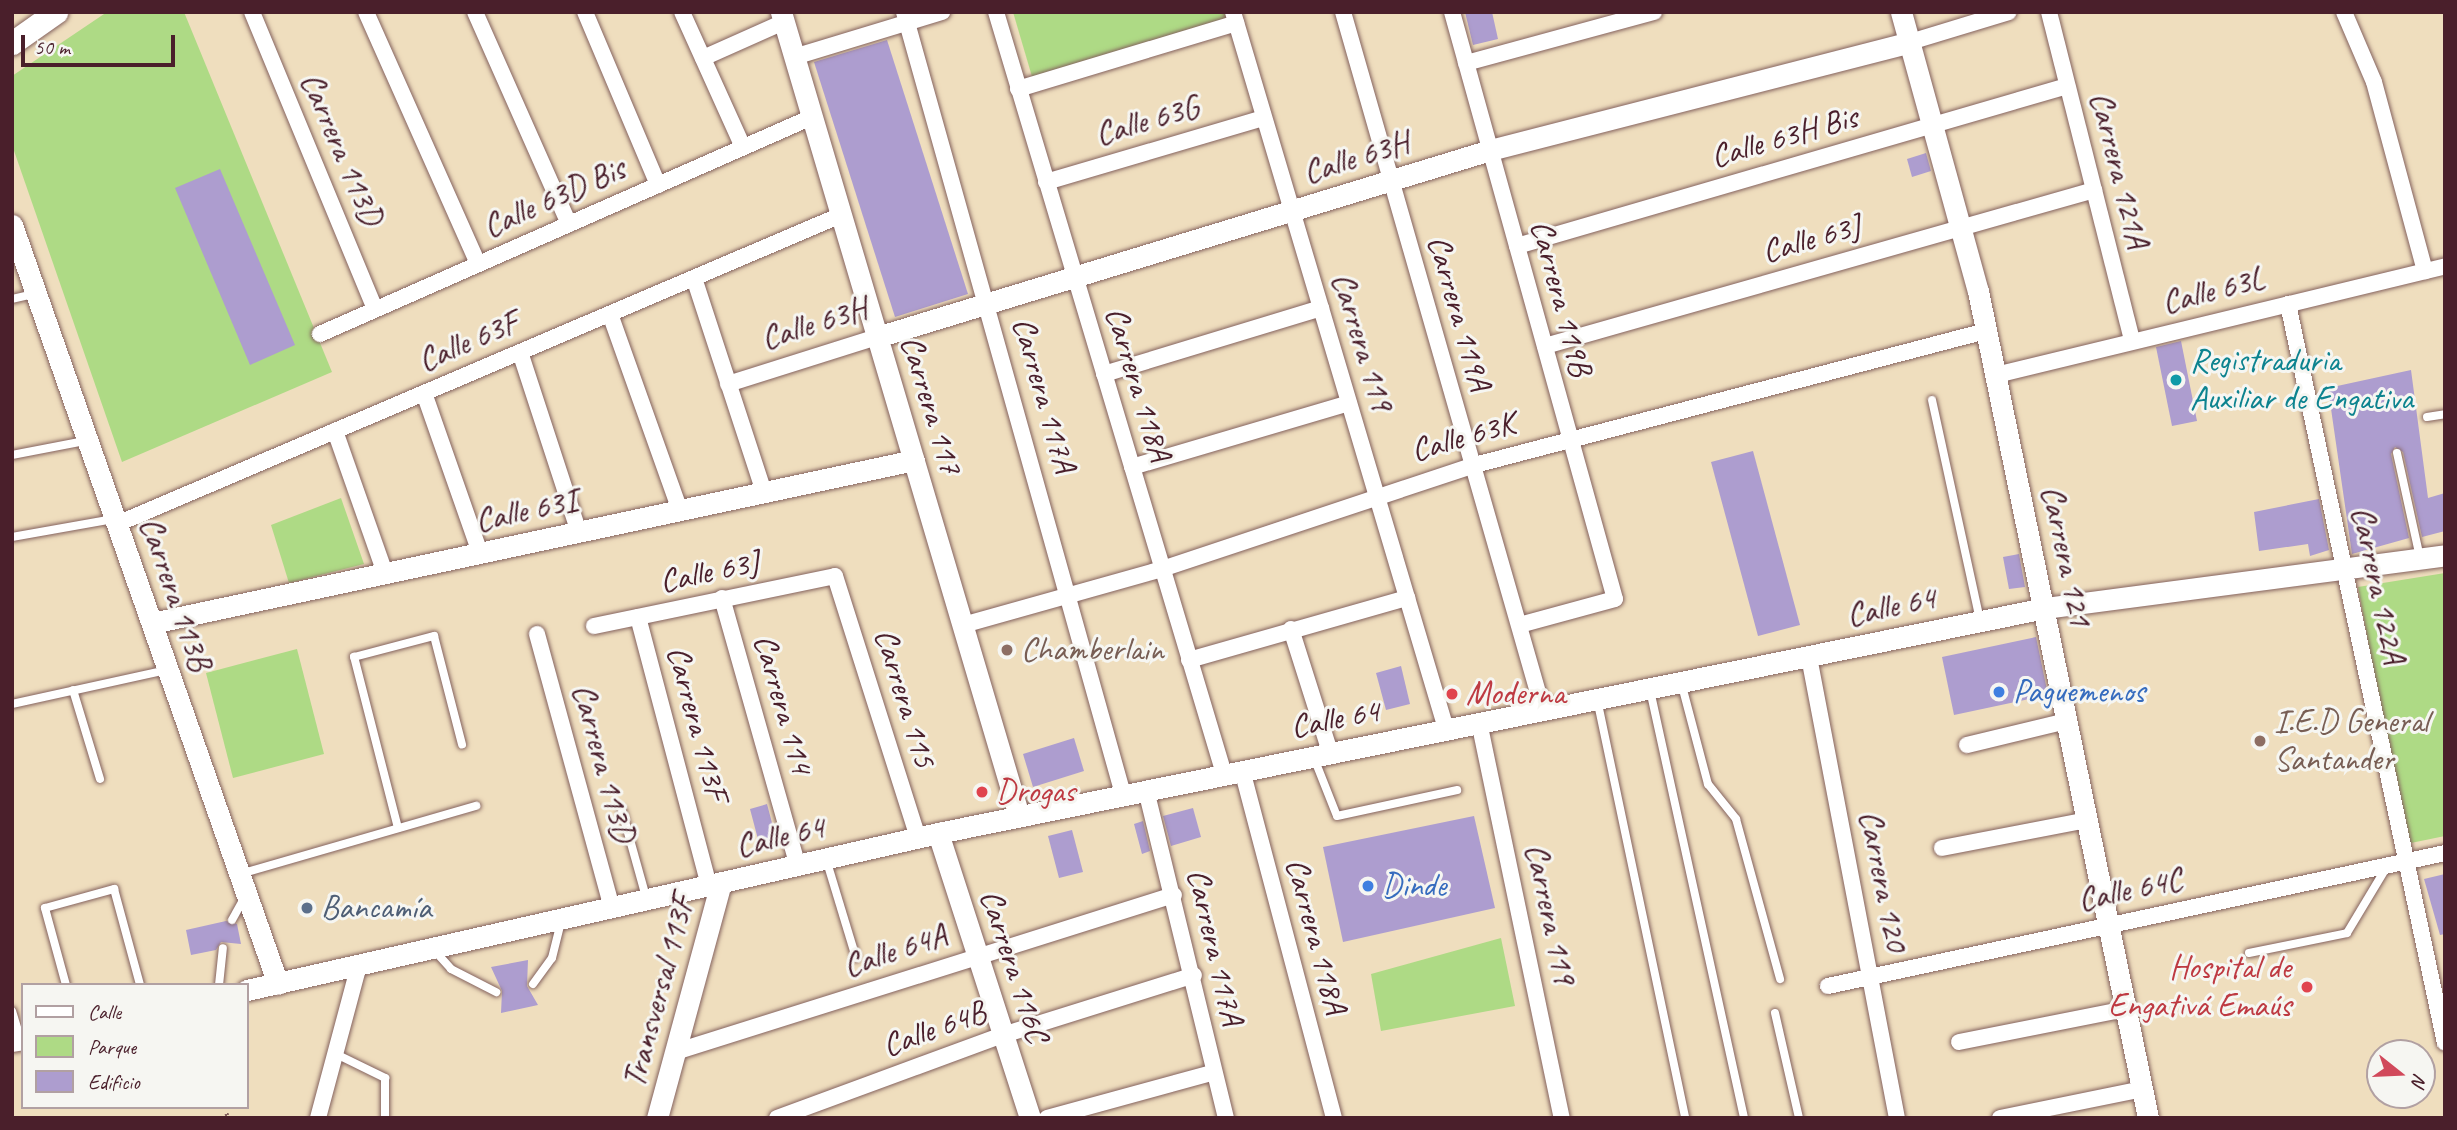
<!DOCTYPE html>
<meta charset="utf-8">
<style>
body{margin:0}
#map{position:relative;width:2457px;height:1130px;overflow:hidden;background:#efdebe;font-family:Caveat,sans-serif}
div>[style]{position:absolute}
[style*='--x']{left:calc(var(--x)*1px);top:calc(var(--y)*1px);width:calc(var(--w)*1px);rotate:calc(var(--a)*1deg)}
.green>*{inset:0;background:#aeda85}
.building>*{inset:0;background:#ad9dcf}
.path>*{height:3.5px;margin-top:-1.75px;transform-origin:0;background:repeating-linear-gradient(90deg,#84625e 0 2px,transparent 0 7px)}
.roads{filter:drop-shadow(0 0 2px #84625e) drop-shadow(0 0 2px #84625e)}
.service>*{height:8px;margin:-4px;padding:0 4px;transform-origin:4px;border-radius:4px;background:#fff}
.minor>*{height:16px;margin:-8px;padding:0 8px;transform-origin:8px;border-radius:8px;background:#fff}
.tertiary>*{height:21px;margin:-10.5px;padding:0 10.5px;transform-origin:10.5px;border-radius:10.5px;background:#fff}
.secondary>*{height:23px;margin:-11.5px;padding:0 11.5px;transform-origin:11.5px;border-radius:11.5px;background:#fff}
.dots>*{width:19px;height:19px;translate:-50% -50%;box-sizing:border-box;border:4px solid #f6f6f2;border-radius:50%}
span{translate:-50% -50%;white-space:nowrap;text-align:center;line-height:1.15;-webkit-text-stroke:6px #f6f6f2;paint-order:stroke}
.street-label{font-size:33px;color:#4a1f2b}
.culture-label{font-size:33px;color:#0d838f}
.left{translate:0 -50%;text-align:left}
.education-label{font-size:33px;color:#785e54}
.shop-label{font-size:33px;color:#366cbe}
.health-label{font-size:33px;color:#be3a42}
.right{translate:-100% -50%;text-align:right}
.service-label{font-size:33px;color:#4e5e75}
.frame{position:absolute;inset:0;border:14px solid #4a1f2b;pointer-events:none}
.legend{position:absolute;left:21px;top:983px;width:228px;height:126px;box-sizing:border-box;background:#f6f6f2;border:2px solid #b1a0a2;margin:0;padding:9px 12px;list-style:none;font-size:21px;color:#4a1f2b}
.legend li{display:flex;align-items:center;gap:14px;height:35px}
.legend b{width:35px;border:2px solid #b1a0a2}
.north{position:absolute;left:2366px;top:1039px;width:70px;height:70px;box-sizing:border-box;background:#f6f6f2;border:2px solid #b1a0a2;border-radius:50%;rotate:108deg;font-size:19px;font-weight:700;line-height:28px;text-align:center;color:#4a1f2b}
.north::after{content:'';display:block;margin:auto;width:24px;height:32px;background:#d1495b;clip-path:polygon(50% 0,100% 100%,50% 72%,0 100%)}
.scale{position:absolute;left:21px;top:35px;width:154px;height:32px;box-sizing:border-box;border:4px solid #4a1f2b;border-top:0;padding-left:9px;font-size:21px;line-height:24px;white-space:nowrap;color:#4a1f2b;-webkit-text-stroke:5px #f6f6f2;paint-order:stroke}
</style>
<div id="map">
<div class="green">
<i style="clip-path:polygon(107px 12px,184px 12px,332px 372px,122px 462px,12px 145px,12px 76px)"></i>
<i style="clip-path:polygon(1013px 12px,1227px 12px,1229px 21px,1033px 80px)"></i>
<i style="clip-path:polygon(341px 498px,364px 564px,289px 583px,271px 525px)"></i>
<i style="clip-path:polygon(2445px 573px,2445px 836px,2406px 844px,2358px 587px)"></i>
<i style="clip-path:polygon(297px 649px,324px 754px,233px 778px,206px 673px)"></i>
<i style="clip-path:polygon(1501px 938px,1515px 1006px,1381px 1031px,1371px 974px)"></i>
</div>
<div class="building">
<i style="clip-path:polygon(1465px 12px,1492px 12px,1498px 39px,1473px 45px)"></i>
<i style="clip-path:polygon(887px 40px,968px 294px,895px 317px,814px 62px)"></i>
<i style="clip-path:polygon(1926px 153px,1931px 171px,1912px 177px,1907px 159px)"></i>
<i style="clip-path:polygon(220px 169px,295px 345px,250px 365px,175px 188px)"></i>
<i style="clip-path:polygon(2181px 341px,2197px 421px,2172px 426px,2156px 347px)"></i>
<i style="clip-path:polygon(2411px 370px,2428px 498px,2445px 493px,2445px 531px,2422px 537px,2403px 452px,2395px 447px,2391px 454px,2409px 538px,2352px 554px,2328px 388px)"></i>
<i style="clip-path:polygon(1753px 451px,1800px 625px,1758px 636px,1711px 462px)"></i>
<i style="clip-path:polygon(2319px 499px,2329px 550px,2310px 556px,2308px 544px,2259px 551px,2254px 512px)"></i>
<i style="clip-path:polygon(2019px 554px,2025px 587px,2009px 589px,2003px 557px)"></i>
<i style="clip-path:polygon(2036px 637px,2048px 695px,1954px 715px,1942px 657px)"></i>
<i style="clip-path:polygon(1401px 666px,1410px 704px,1386px 710px,1376px 673px)"></i>
<i style="clip-path:polygon(1074px 738px,1084px 771px,1033px 787px,1023px 754px)"></i>
<i style="clip-path:polygon(767px 804px,776px 838px,759px 843px,750px 809px)"></i>
<i style="clip-path:polygon(1193px 808px,1201px 837px,1171px 846px,1163px 816px)"></i>
<i style="clip-path:polygon(1474px 816px,1495px 908px,1343px 942px,1323px 847px)"></i>
<i style="clip-path:polygon(1143px 821px,1150px 851px,1142px 854px,1134px 824px)"></i>
<i style="clip-path:polygon(1072px 830px,1083px 872px,1059px 878px,1048px 836px)"></i>
<i style="clip-path:polygon(2445px 874px,2445px 934px,2440px 935px,2424px 879px)"></i>
<i style="clip-path:polygon(226px 921px,237px 924px,241px 944px,221px 942px,216px 950px,191px 955px,186px 930px)"></i>
<i style="clip-path:polygon(528px 960px,527px 986px,538px 1005px,501px 1013px,502px 991px,491px 967px)"></i>
</div>
<div class="path">
<i style="--x:225;--y:1107;--w:11;--a:75"></i>
</div>
<div class="roads">
<div class="service">
<i style="--x:12;--y:299;--w:22;--a:-13"></i>
<i style="--x:1932;--y:400;--w:226;--a:77.7"></i>
<i style="--x:2427;--y:417;--w:18;--a:-9"></i>
<i style="--x:2397;--y:453;--w:107;--a:77.6"></i>
<i style="--x:12;--y:455;--w:74;--a:-10.9"></i>
<i style="--x:12;--y:537;--w:103;--a:-10.1"></i>
<i style="--x:1681;--y:682;--w:106;--a:75.2"></i>
<i style="--x:1708;--y:784;--w:45;--a:51.3"></i>
<i style="--x:1736;--y:819;--w:166;--a:74.6"></i>
<i style="--x:73;--y:690;--w:93;--a:73.1"></i>
<i style="--x:1650;--y:690;--w:438;--a:77.6"></i>
<i style="--x:1597;--y:699;--w:428;--a:78.1"></i>
<i style="--x:12;--y:704;--w:159;--a:-12.4"></i>
<i style="--x:1314;--y:758;--w:62;--a:68.4"></i>
<i style="--x:1337;--y:816;--w:123;--a:-12.2"></i>
<i style="--x:622;--y:811;--w:89;--a:74.4"></i>
<i style="--x:398;--y:828;--w:177;--a:-104.4"></i>
<i style="--x:354;--y:657;--w:83;--a:-14.7"></i>
<i style="--x:434;--y:636;--w:112;--a:75.5"></i>
<i style="--x:826;--y:859;--w:103;--a:73.1"></i>
<i style="--x:240;--y:874;--w:246;--a:-16.1"></i>
<i style="--x:232;--y:920;--w:23;--a:-61"></i>
<i style="--x:435;--y:951;--w:24;--a:48"></i>
<i style="--x:451;--y:969;--w:51;--a:27.1"></i>
<i style="--x:2249;--y:953;--w:100;--a:-11.5"></i>
<i style="--x:2347;--y:933;--w:76;--a:-59"></i>
<i style="--x:533;--y:984;--w:32;--a:-54"></i>
<i style="--x:552;--y:958;--w:37;--a:-76"></i>
<i style="--x:66;--y:985;--w:80;--a:-105.3"></i>
<i style="--x:45;--y:908;--w:72;--a:-15.4"></i>
<i style="--x:114;--y:889;--w:99;--a:74.8"></i>
<i style="--x:219;--y:985;--w:37;--a:-84"></i>
<i style="--x:12;--y:1011;--w:27;--a:73"></i>
<i style="--x:1775;--y:1013;--w:108;--a:77.1"></i>
<i style="--x:336;--y:1054;--w:55;--a:26.1"></i>
<i style="--x:385;--y:1078;--w:40;--a:90"></i>
</div>
<div class="minor">
<i style="--x:252;--y:12;--w:321;--a:67.5"></i>
<i style="--x:366;--y:12;--w:276;--a:66"></i>
<i style="--x:475;--y:12;--w:232;--a:66.1"></i>
<i style="--x:585;--y:12;--w:188;--a:67.1"></i>
<i style="--x:682;--y:12;--w:148;--a:65.7"></i>
<i style="--x:904;--y:12;--w:812;--a:74.36"></i>
<i style="--x:996;--y:12;--w:795;--a:73.34"></i>
<i style="--x:1233;--y:12;--w:748;--a:73.45"></i>
<i style="--x:1343;--y:12;--w:726;--a:74.01"></i>
<i style="--x:1452;--y:12;--w:609;--a:74.48"></i>
<i style="--x:1615;--y:599;--w:99;--a:164.8"></i>
<i style="--x:2049;--y:12;--w:339;--a:75.8"></i>
<i style="--x:2344;--y:12;--w:76;--a:66.8"></i>
<i style="--x:2374;--y:82;--w:196;--a:74.9"></i>
<i style="--x:1910;--y:42;--w:103;--a:-16.9"></i>
<i style="--x:794;--y:57;--w:155;--a:-16.9"></i>
<i style="--x:703;--y:58;--w:89;--a:-24"></i>
<i style="--x:1466;--y:63;--w:195;--a:-15.2"></i>
<i style="--x:1018;--y:89;--w:228;--a:-16.8"></i>
<i style="--x:1046;--y:182;--w:227;--a:-16.4"></i>
<i style="--x:1517;--y:246;--w:573;--a:-16.22"></i>
<i style="--x:694;--y:278;--w:225;--a:71.9"></i>
<i style="--x:2288;--y:304;--w:755;--a:78.01"></i>
<i style="--x:610;--y:314;--w:209;--a:70.4"></i>
<i style="--x:320;--y:334;--w:538;--a:-23.8"></i>
<i style="--x:1545;--y:346;--w:571;--a:-15.86"></i>
<i style="--x:520;--y:352;--w:189;--a:71.9"></i>
<i style="--x:1104;--y:374;--w:227;--a:-16.9"></i>
<i style="--x:1996;--y:375;--w:462;--a:-13.6"></i>
<i style="--x:728;--y:384;--w:156;--a:-17.5"></i>
<i style="--x:424;--y:393;--w:170;--a:70.7"></i>
<i style="--x:335;--y:431;--w:151;--a:70.6"></i>
<i style="--x:1132;--y:467;--w:226;--a:-16.4"></i>
<i style="--x:117;--y:524;--w:787;--a:-23.11"></i>
<i style="--x:722;--y:598;--w:279;--a:74.2"></i>
<i style="--x:638;--y:617;--w:278;--a:75.2"></i>
<i style="--x:963;--y:625;--w:207;--a:-15.7"></i>
<i style="--x:1162;--y:569;--w:326;--a:-18.4"></i>
<i style="--x:1471;--y:466;--w:532;--a:-14.69"></i>
<i style="--x:594;--y:626;--w:246;--a:-11.7"></i>
<i style="--x:835;--y:576;--w:275;--a:72.4"></i>
<i style="--x:1291;--y:629;--w:129;--a:72.4"></i>
<i style="--x:537;--y:634;--w:284;--a:74.7"></i>
<i style="--x:1809;--y:657;--w:469;--a:79.2"></i>
<i style="--x:1189;--y:660;--w:227;--a:-15.9"></i>
<i style="--x:1479;--y:722;--w:405;--a:78.2"></i>
<i style="--x:1967;--y:745;--w:103;--a:-13.5"></i>
<i style="--x:1242;--y:770;--w:360;--a:75.2"></i>
<i style="--x:1146;--y:790;--w:338;--a:76.3"></i>
<i style="--x:1942;--y:848;--w:148;--a:-10.9"></i>
<i style="--x:1828;--y:986;--w:631;--a:-12.16"></i>
<i style="--x:1959;--y:1042;--w:170;--a:-11.2"></i>
<i style="--x:675;--y:1052;--w:523;--a:-17.47"></i>
<i style="--x:318;--y:1118;--w:158;--a:-75"></i>
<i style="--x:777;--y:1118;--w:241;--a:-20.2"></i>
<i style="--x:1003;--y:1035;--w:200;--a:-17.4"></i>
<i style="--x:1047;--y:1118;--w:171;--a:-15.3"></i>
<i style="--x:2000;--y:1118;--w:145;--a:-11.5"></i>
</div>
<div class="tertiary">
<i style="--x:781;--y:12;--w:838;--a:73.51"></i>
<i style="--x:1901;--y:12;--w:289;--a:74.6"></i>
<i style="--x:1978;--y:291;--w:844;--a:78.38"></i>
<i style="--x:12;--y:225;--w:804;--a:70.69"></i>
<i style="--x:877;--y:337;--w:641;--a:-16.96"></i>
<i style="--x:1490;--y:150;--w:434;--a:-14.4"></i>
<i style="--x:152;--y:623;--w:779;--a:-12.07"></i>
<i style="--x:938;--y:833;--w:299;--a:72.1"></i>
<i style="--x:247;--y:990;--w:709;--a:-12.8"></i>
<i style="--x:938;--y:833;--w:1130;--a:-11.49"></i>
<i style="--x:2045;--y:608;--w:403;--a:-7.5"></i>
<i style="--x:12;--y:1041;--w:11;--a:-10"></i>
<i style="--x:657;--y:1118;--w:244;--a:-74.8"></i>
</div>
<div class="secondary">
<i style="--x:12;--y:43;--w:54;--a:-35.2"></i>
</div>
</div>
<div class="dots">
<i style="left:2176px;top:380px;background:#0f9aa8"></i>
<i style="left:1007px;top:650px;background:#8d6e63"></i>
<i style="left:1999px;top:692px;background:#3f7fe0"></i>
<i style="left:1452px;top:694px;background:#e0444e"></i>
<i style="left:2260px;top:741px;background:#8d6e63"></i>
<i style="left:982px;top:792px;background:#e0444e"></i>
<i style="left:1368px;top:886px;background:#3f7fe0"></i>
<i style="left:307px;top:908px;background:#5c6f8a"></i>
<i style="left:2307px;top:987px;background:#e0444e"></i>
</div>
<div class="street-label">
<span style="left:1147px;top:121px;rotate:-16deg">Calle 63G</span>
<span style="left:1784px;top:137px;rotate:-16deg">Calle 63H Bis</span>
<span style="left:341px;top:149px;rotate:67deg">Carrera 113D</span>
<span style="left:1356px;top:158px;rotate:-17deg">Calle 63H</span>
<span style="left:2119px;top:170px;rotate:76deg">Carrera 121A</span>
<span style="left:554px;top:198px;rotate:-24deg">Calle 63D Bis</span>
<span style="left:1811px;top:239px;rotate:-16deg">Calle 63J</span>
<span style="left:2213px;top:291px;rotate:-14deg">Calle 63L</span>
<span style="left:1561px;top:298px;rotate:75deg">Carrera 119B</span>
<span style="left:1459px;top:313px;rotate:74deg">Carrera 119A</span>
<span style="left:814px;top:324px;rotate:-17deg">Calle 63H</span>
<span style="left:468px;top:342px;rotate:-23deg">Calle 63F</span>
<span style="left:1362px;top:342px;rotate:73deg">Carrera 119</span>
<span style="left:1138px;top:384px;rotate:73deg">Carrera 118A</span>
<span style="left:1044px;top:395px;rotate:74deg">Carrera 117A</span>
<span style="left:931px;top:405px;rotate:73deg">Carrera 117</span>
<span style="left:1463px;top:437px;rotate:-16deg">Calle 63K</span>
<span style="left:526px;top:511px;rotate:-12deg">Calle 63I</span>
<span style="left:2066px;top:556px;rotate:78deg">Carrera 121</span>
<span style="left:709px;top:572px;rotate:-12deg">Calle 63J</span>
<span style="left:2378px;top:585px;rotate:78deg">Carrera 122A</span>
<span style="left:175px;top:594px;rotate:71deg">Carrera 113B</span>
<span style="left:1891px;top:607px;rotate:-12deg">Calle 64</span>
<span style="left:905px;top:698px;rotate:73deg">Carrera 115</span>
<span style="left:783px;top:704px;rotate:74deg">Carrera 114</span>
<span style="left:1335px;top:719px;rotate:-11deg">Calle 64</span>
<span style="left:697px;top:723px;rotate:75deg">Carrera 113F</span>
<span style="left:603px;top:763px;rotate:75deg">Carrera 113D</span>
<span style="left:780px;top:837px;rotate:-13deg">Calle 64</span>
<span style="left:1883px;top:881px;rotate:79deg">Carrera 120</span>
<span style="left:2130px;top:890px;rotate:-12deg">Calle 64C</span>
<span style="left:1550px;top:914px;rotate:78deg">Carrera 119</span>
<span style="left:1316px;top:936px;rotate:75deg">Carrera 118A</span>
<span style="left:1215px;top:947px;rotate:77deg">Carrera 117A</span>
<span style="left:895px;top:951px;rotate:-18deg">Calle 64A</span>
<span style="left:1014px;top:966px;rotate:72deg">Carrera 116C</span>
<span style="left:659px;top:992px;rotate:-75deg">Transversal 113F</span>
<span style="left:934px;top:1029px;rotate:-20deg">Calle 64B</span>
</div>
<div class="culture-label">
<span class="left" style="left:2190px;top:380px">Registraduria<br>Auxiliar de Engativa</span>
</div>
<div class="education-label">
<span class="left" style="left:1021px;top:650px">Chamberlain</span>
<span class="left" style="left:2274px;top:741px">I.E.D General<br>Santander</span>
</div>
<div class="shop-label">
<span class="left" style="left:2013px;top:692px">Paguemenos</span>
<span class="left" style="left:1382px;top:886px">Dinde</span>
</div>
<div class="health-label">
<span class="left" style="left:1466px;top:694px">Moderna</span>
<span class="left" style="left:996px;top:792px">Drogas</span>
<span class="right" style="left:2291px;top:987px">Hospital de<br>Engativá Emaús</span>
</div>
<div class="service-label">
<span class="left" style="left:321px;top:908px">Bancamía</span>
</div>
<div class="frame"></div>
<ul class="legend">
<li><b style="height:9px;background:#fff"></b>Calle</li>
<li><b style="height:19px;background:#aeda85"></b>Parque</li>
<li><b style="height:19px;background:#ad9dcf"></b>Edificio</li>
</ul>
<div class="north">N</div>
<div class="scale">50 m</div>
</div>
